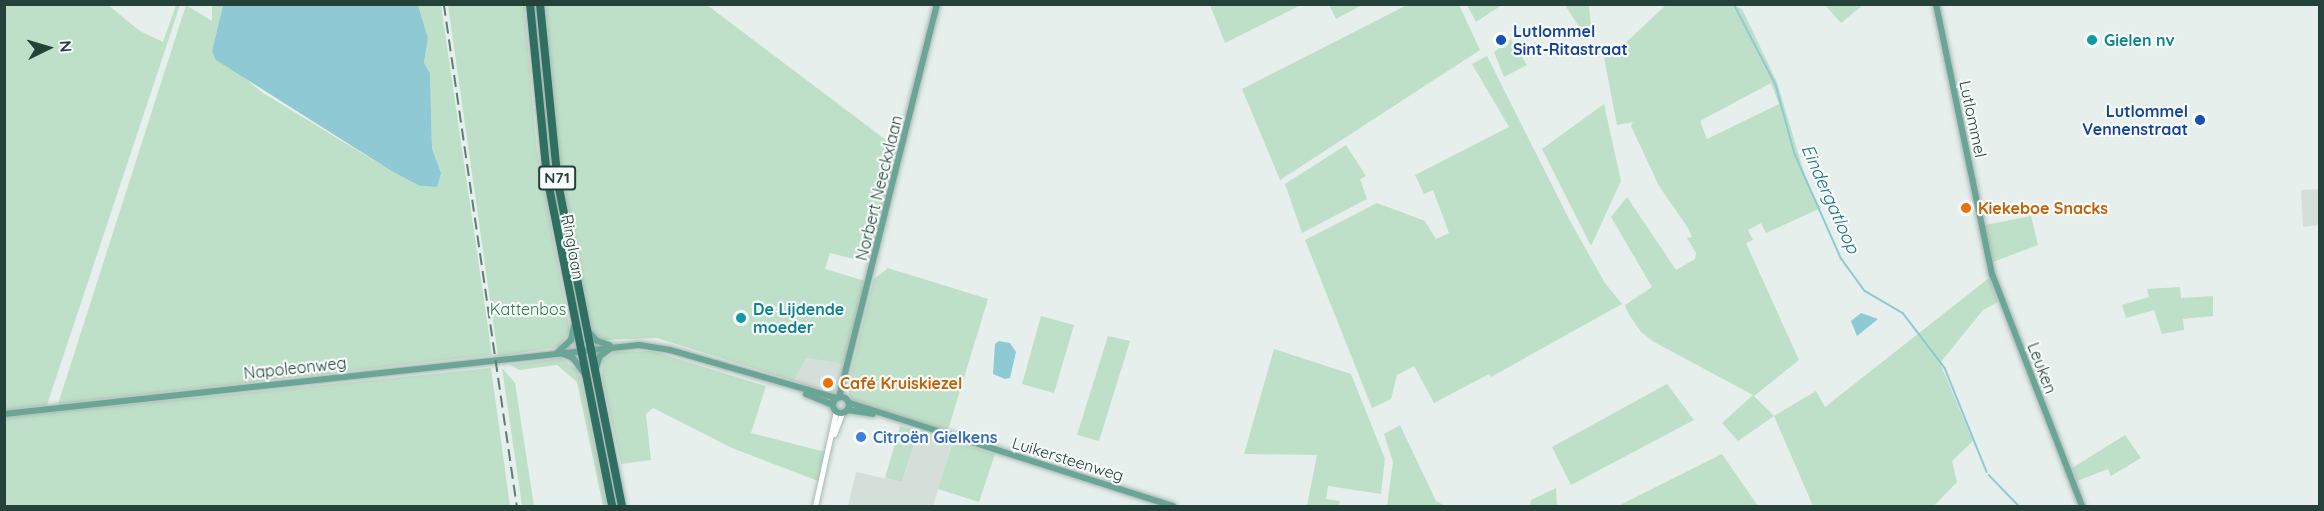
<!DOCTYPE html>
<meta charset="utf-8">
<style>
body{margin:0}
#map{position:relative;width:2324px;height:511px;overflow:hidden;background:#e6efeb;font-family:Quicksand,sans-serif}
div>[style]{position:absolute}
[style*='--x']{left:calc(var(--x)*1px);top:calc(var(--y)*1px);width:calc(var(--w)*1px);rotate:calc(var(--a)*1deg)}
.built>*{inset:0;background:#d4dfda}
.green>*{inset:0;background:#bfe0c8}
.water>*{inset:0;background:#8ec9d4}
.stream>*{height:1.5px;margin:-0.75px;padding:0 0.75px;transform-origin:0.75px;border-radius:0.75px;background:#8ec9d4}
.roads{filter:drop-shadow(0 0 2px #a8b8b2) drop-shadow(0 0 2px #a8b8b2)}
.minor>*{height:5px;margin:-2.5px;padding:0 2.5px;transform-origin:2.5px;border-radius:2.5px;background:#fff}
.major>*{height:6px;margin:-3px;padding:0 3px;transform-origin:3px;border-radius:3px;background:#6aa596}
.major>.ring{margin:-3px;padding:0;box-sizing:content-box;background:none;border:6px solid #6aa596;border-radius:50%}
.highway>*{height:8px;margin:-4px;padding:0 4px;transform-origin:4px;border-radius:4px;background:#2f6f62}
.rail>*{height:1.5px;margin-top:-0.75px;transform-origin:0;background:repeating-linear-gradient(90deg,#5f7d75 0 12px,transparent 0 18px)}
.dots>*{width:16px;height:16px;translate:-50% -50%;box-sizing:border-box;border:3px solid #f7fbf9;border-radius:50%}
span{translate:-50% -50%;white-space:nowrap;text-align:center;line-height:1.15;-webkit-text-stroke:4.5px #f7fbf9;paint-order:stroke}
.shield-label span{padding:2px 4px;background:#f7fbf9;border:2px solid;border-radius:4px;-webkit-text-stroke-width:0}
.shield-label{font-size:15px;color:#24423a;font-weight:700}
.transit-label{font-size:16px;color:#164399;font-weight:700}
.left{translate:0 -50%;text-align:left}
.right{translate:-100% -50%;text-align:right}
.culture-label{font-size:16px;color:#0d838f;font-weight:700}
.street-label{font-size:16px;color:#24423a}
.food-label{font-size:16px;color:#c56008;font-weight:700}
.park-label{font-size:16px;color:#2d7a4b}
.shop-label{font-size:16px;color:#366cbe;font-weight:700}
.water-label{font-size:18px;color:#1c6f80;font-style:italic}
.frame{position:absolute;inset:0;border:6px solid #24423a;pointer-events:none}
.north{position:absolute;left:18px;top:18px;width:60px;height:60px;-webkit-text-stroke:4px #f7fbf9;paint-order:stroke;rotate:85deg;font-size:16px;font-weight:700;line-height:24px;text-align:center;color:#24423a}
.north::after{content:'';display:block;margin:auto;width:21px;height:27px;background:#24423a;clip-path:polygon(50% 0,100% 100%,50% 72%,0 100%)}
</style>
<div id="map">
<div class="built">
<i style="clip-path:polygon(2319px 189px,2319px 225px,2303px 227px,2301px 190px)"></i>
<i style="clip-path:polygon(806px 358px,844px 364px,836px 391px,831px 395px,794px 381px)"></i>
<i style="clip-path:polygon(918px 431px,953px 442px,933px 506px,848px 506px,856px 472px,902px 482px)"></i>
</div>
<div class="green">
<i style="clip-path:polygon(4px 5px,108px 5px,140px 31px,163px 42px,176px 5px,180px 5px,47px 405px,5px 410px)"></i>
<i style="clip-path:polygon(186px 5px,212px 21px,212px 5px,223px 5px,212px 51px,263px 93px,393px 172px,420px 186px,433px 187px,441px 173px,432px 148px,430px 73px,424px 63px,428px 38px,418px 5px,441px 5px,492px 355px,58px 404px)"></i>
<i style="clip-path:polygon(448px 5px,524px 5px,537px 151px,570px 330px,559px 347px,498px 356px)"></i>
<i style="clip-path:polygon(534px 5px,537px 5px,552px 166px,583px 334px,548px 167px)"></i>
<i style="clip-path:polygon(545px 5px,707px 5px,898px 149px,870px 258px,855px 254px,854px 259px,830px 253px,825px 269px,865px 281px,844px 364px,806px 358px,794px 381px,657px 338px,600px 340px,596px 337px,588px 326px,559px 163px)"></i>
<i style="clip-path:polygon(1210px 5px,1301px 5px,1225px 43px)"></i>
<i style="clip-path:polygon(1329px 5px,1362px 5px,1336px 19px)"></i>
<i style="clip-path:polygon(1407px 5px,1459px 5px,1480px 50px,1280px 180px,1242px 89px)"></i>
<i style="clip-path:polygon(1467px 5px,1502px 5px,1476px 22px)"></i>
<i style="clip-path:polygon(1565px 5px,1589px 5px,1591px 27px,1581px 30px)"></i>
<i style="clip-path:polygon(evenodd,1733px 5px,1742px 9px,1777px 82px,1808px 186px,1821px 208px,1766px 233px,1761px 223px,1748px 230px,1753px 240px,1746px 243px,1799px 360px,1754px 396px,1774px 416px,1816px 391px,1825px 407px,1989px 278px,1998px 302px,1983px 310px,1940px 363px,1973px 441px,1952px 461px,1957px 482px,1934px 506px,1813px 506px,1774px 416px,1738px 441px,1722px 423px,1753px 395px,1654px 342px,1641px 332px,1628px 313px,1625px 305px,1652px 287px,1611px 217px,1627px 197px,1676px 270px,1695px 259px,1696px 253px,1687px 238px,1692px 237px,1688px 228px,1659px 186px,1631px 126px,1633px 122px,1617px 125px,1602px 47px,1620px 48px,1666px 5px,1733px 5px,1771px 83px,1779px 104px,1707px 139px,1700px 121px,1771px 83px)"></i>
<i style="clip-path:polygon(1825px 5px,1863px 5px,1841px 23px)"></i>
<i style="clip-path:polygon(1511px 39px,1527px 65px,1504px 77px,1494px 52px)"></i>
<i style="clip-path:polygon(1487px 56px,1570px 221px,1605px 283px,1622px 304px,1491px 377px,1489px 374px,1434px 403px,1414px 366px,1397px 375px,1391px 399px,1372px 408px,1305px 240px,1377px 203px,1425px 221px,1436px 239px,1449px 233px,1433px 190px,1424px 194px,1415px 175px,1509px 127px,1472px 64px)"></i>
<i style="clip-path:polygon(1604px 104px,1621px 181px,1591px 246px,1542px 149px)"></i>
<i style="clip-path:polygon(1346px 145px,1366px 176px,1360px 179px,1367px 199px,1302px 233px,1285px 184px)"></i>
<i style="clip-path:polygon(2031px 216px,2038px 245px,1993px 262px,1985px 225px)"></i>
<i style="clip-path:polygon(888px 268px,988px 299px,947px 433px,853px 400px,849px 395px,848px 384px,874px 279px)"></i>
<i style="clip-path:polygon(2180px 287px,2181px 298px,2213px 296px,2213px 316px,2183px 319px,2184px 330px,2162px 334px,2154px 310px,2126px 318px,2122px 305px,2149px 297px,2147px 289px)"></i>
<i style="clip-path:polygon(1041px 316px,1074px 325px,1054px 393px,1022px 384px)"></i>
<i style="clip-path:polygon(1108px 336px,1130px 341px,1099px 441px,1077px 435px)"></i>
<i style="clip-path:polygon(1274px 349px,1351px 374px,1385px 459px,1381px 494px,1328px 486px,1326px 499px,1340px 501px,1339px 506px,1307px 506px,1317px 455px,1244px 454px)"></i>
<i style="clip-path:polygon(652px 351px,766px 386px,751px 433px,825px 452px,818px 481px,732px 448px,653px 408px,646px 414px,651px 460px,621px 464px,602px 377px,603px 361px,614px 352px)"></i>
<i style="clip-path:polygon(561px 358px,577px 370px,581px 379px,607px 506px,603px 506px,577px 382px,557px 365px,520px 370px,510px 365px)"></i>
<i style="clip-path:polygon(491px 368px,510px 506px,5px 506px,5px 417px)"></i>
<i style="clip-path:polygon(502px 368px,515px 383px,534px 506px,522px 506px)"></i>
<i style="clip-path:polygon(1667px 384px,1694px 420px,1571px 485px,1552px 447px)"></i>
<i style="clip-path:polygon(595px 401px,598px 407px,619px 506px,615px 506px)"></i>
<i style="clip-path:polygon(1400px 425px,1436px 501px,1445px 506px,1387px 506px,1393px 462px,1384px 434px)"></i>
<i style="clip-path:polygon(900px 426px,918px 431px,902px 482px,885px 478px)"></i>
<i style="clip-path:polygon(2125px 435px,2141px 458px,2111px 476px,2108px 469px,2077px 481px,2072px 468px)"></i>
<i style="clip-path:polygon(953px 442px,995px 454px,979px 502px,938px 489px)"></i>
<i style="clip-path:polygon(1722px 454px,1758px 506px,1618px 506px)"></i>
<i style="clip-path:polygon(1556px 488px,1557px 506px,1530px 506px,1531px 500px)"></i>
</div>
<div class="water">
<i style="clip-path:polygon(223px 5px,418px 5px,428px 38px,424px 63px,430px 73px,432px 148px,441px 173px,437px 187px,420px 186px,393px 172px,216px 60px,212px 51px)"></i>
<i style="clip-path:polygon(1861px 313px,1878px 319px,1857px 336px,1851px 321px)"></i>
<i style="clip-path:polygon(999px 341px,1010px 343px,1016px 352px,1010px 378px,1005px 379px,993px 374px,995px 344px)"></i>
</div>
<div class="stream">
<i style="--x:1734;--y:4;--w:91;--a:62.6"></i>
<i style="--x:1776;--y:85;--w:72;--a:74.6"></i>
<i style="--x:1795;--y:154;--w:114;--a:66.1"></i>
<i style="--x:1841;--y:258;--w:41;--a:54"></i>
<i style="--x:1865;--y:291;--w:44;--a:30.1"></i>
<i style="--x:1903;--y:313;--w:69;--a:52.6"></i>
<i style="--x:1945;--y:368;--w:112;--a:68"></i>
<i style="--x:1989;--y:475;--w:43;--a:45.9"></i>
</div>
<div class="roads">
<div class="minor">
<i style="--x:834;--y:434;--w:22;--a:-69"></i>
<i style="--x:815;--y:506;--w:97;--a:-77.5"></i>
</div>
<div class="major">
<i style="--x:1936;--y:4;--w:276;--a:78.3"></i>
<i style="--x:1992;--y:274;--w:249;--a:68.8"></i>
<i style="--x:588;--y:331;--w:13;--a:48"></i>
<i style="--x:597;--y:341;--w:13;--a:18"></i>
<i style="--x:558;--y:352;--w:18;--a:-43"></i>
<i style="--x:571;--y:340;--w:14;--a:-78"></i>
<i style="--x:561;--y:353;--w:13;--a:23"></i>
<i style="--x:573;--y:358;--w:19;--a:54"></i>
<i style="--x:596;--y:368;--w:13;--a:-72"></i>
<i style="--x:600;--y:356;--w:14;--a:-36"></i>
<i style="--x:806;--y:394;--w:29;--a:22"></i>
<i class="ring" style="left:833px;top:397px;width:10px;height:10px"></i>
<i style="--x:839;--y:397;--w:405;--a:-76"></i>
<i style="--x:850;--y:403;--w:339;--a:17.7"></i>
<i style="--x:848;--y:410;--w:25;--a:9"></i>
<i style="--x:4;--y:414;--w:639;--a:-6.2"></i>
<i style="--x:639;--y:345;--w:31;--a:9"></i>
<i style="--x:670;--y:350;--w:173;--a:16.1"></i>
</div>
<div class="highway">
<i style="--x:530;--y:4;--w:174;--a:84.4"></i>
<i style="--x:547;--y:177;--w:335;--a:78.8"></i>
<i style="--x:540;--y:4;--w:180;--a:84.3"></i>
<i style="--x:558;--y:183;--w:329;--a:78.8"></i>
</div>
</div>
<div class="rail">
<i style="--x:444;--y:4;--w:507;--a:81.73"></i>
</div>
<div class="dots">
<i style="left:1501px;top:40px;background:#1a4fb4"></i>
<i style="left:2092px;top:40px;background:#0f9aa8"></i>
<i style="left:2200px;top:120px;background:#1a4fb4"></i>
<i style="left:1966px;top:208px;background:#e8710a"></i>
<i style="left:741px;top:318px;background:#0f9aa8"></i>
<i style="left:828px;top:383px;background:#e8710a"></i>
<i style="left:861px;top:437px;background:#3f7fe0"></i>
</div>
<div class="shield-label">
<span style="left:557px;top:178px">N71</span>
</div>
<div class="transit-label">
<span class="left" style="left:1513px;top:40px">Lutlommel<br>Sint-Ritastraat</span>
<span class="right" style="left:2188px;top:120px">Lutlommel<br>Vennenstraat</span>
</div>
<div class="culture-label">
<span class="left" style="left:2104px;top:40px">Gielen nv</span>
<span class="left" style="left:753px;top:318px">De Lijdende<br>moeder</span>
</div>
<div class="street-label">
<span style="left:1973px;top:119px;rotate:78deg">Lutlommel</span>
<span style="left:879px;top:188px;rotate:-76deg">Norbert Neeckxlaan</span>
<span style="left:573px;top:247px;rotate:80deg">Ringlaan</span>
<span style="left:295px;top:368px;rotate:-6deg">Napoleonweg</span>
<span style="left:2042px;top:368px;rotate:69deg">Leuken</span>
<span style="left:1068px;top:459px;rotate:17deg">Luikersteenweg</span>
</div>
<div class="food-label">
<span class="left" style="left:1978px;top:208px">Kiekeboe Snacks</span>
<span class="left" style="left:840px;top:383px">Café Kruiskiezel</span>
</div>
<div class="park-label">
<span style="left:528px;top:309px">Kattenbos</span>
</div>
<div class="shop-label">
<span class="left" style="left:873px;top:437px">Citroën Gielkens</span>
</div>
<div class="water-label">
<span style="left:1830px;top:199px;rotate:66deg">Eindergatloop</span>
</div>
<div class="frame"></div>
<div class="north">N</div>
</div>
